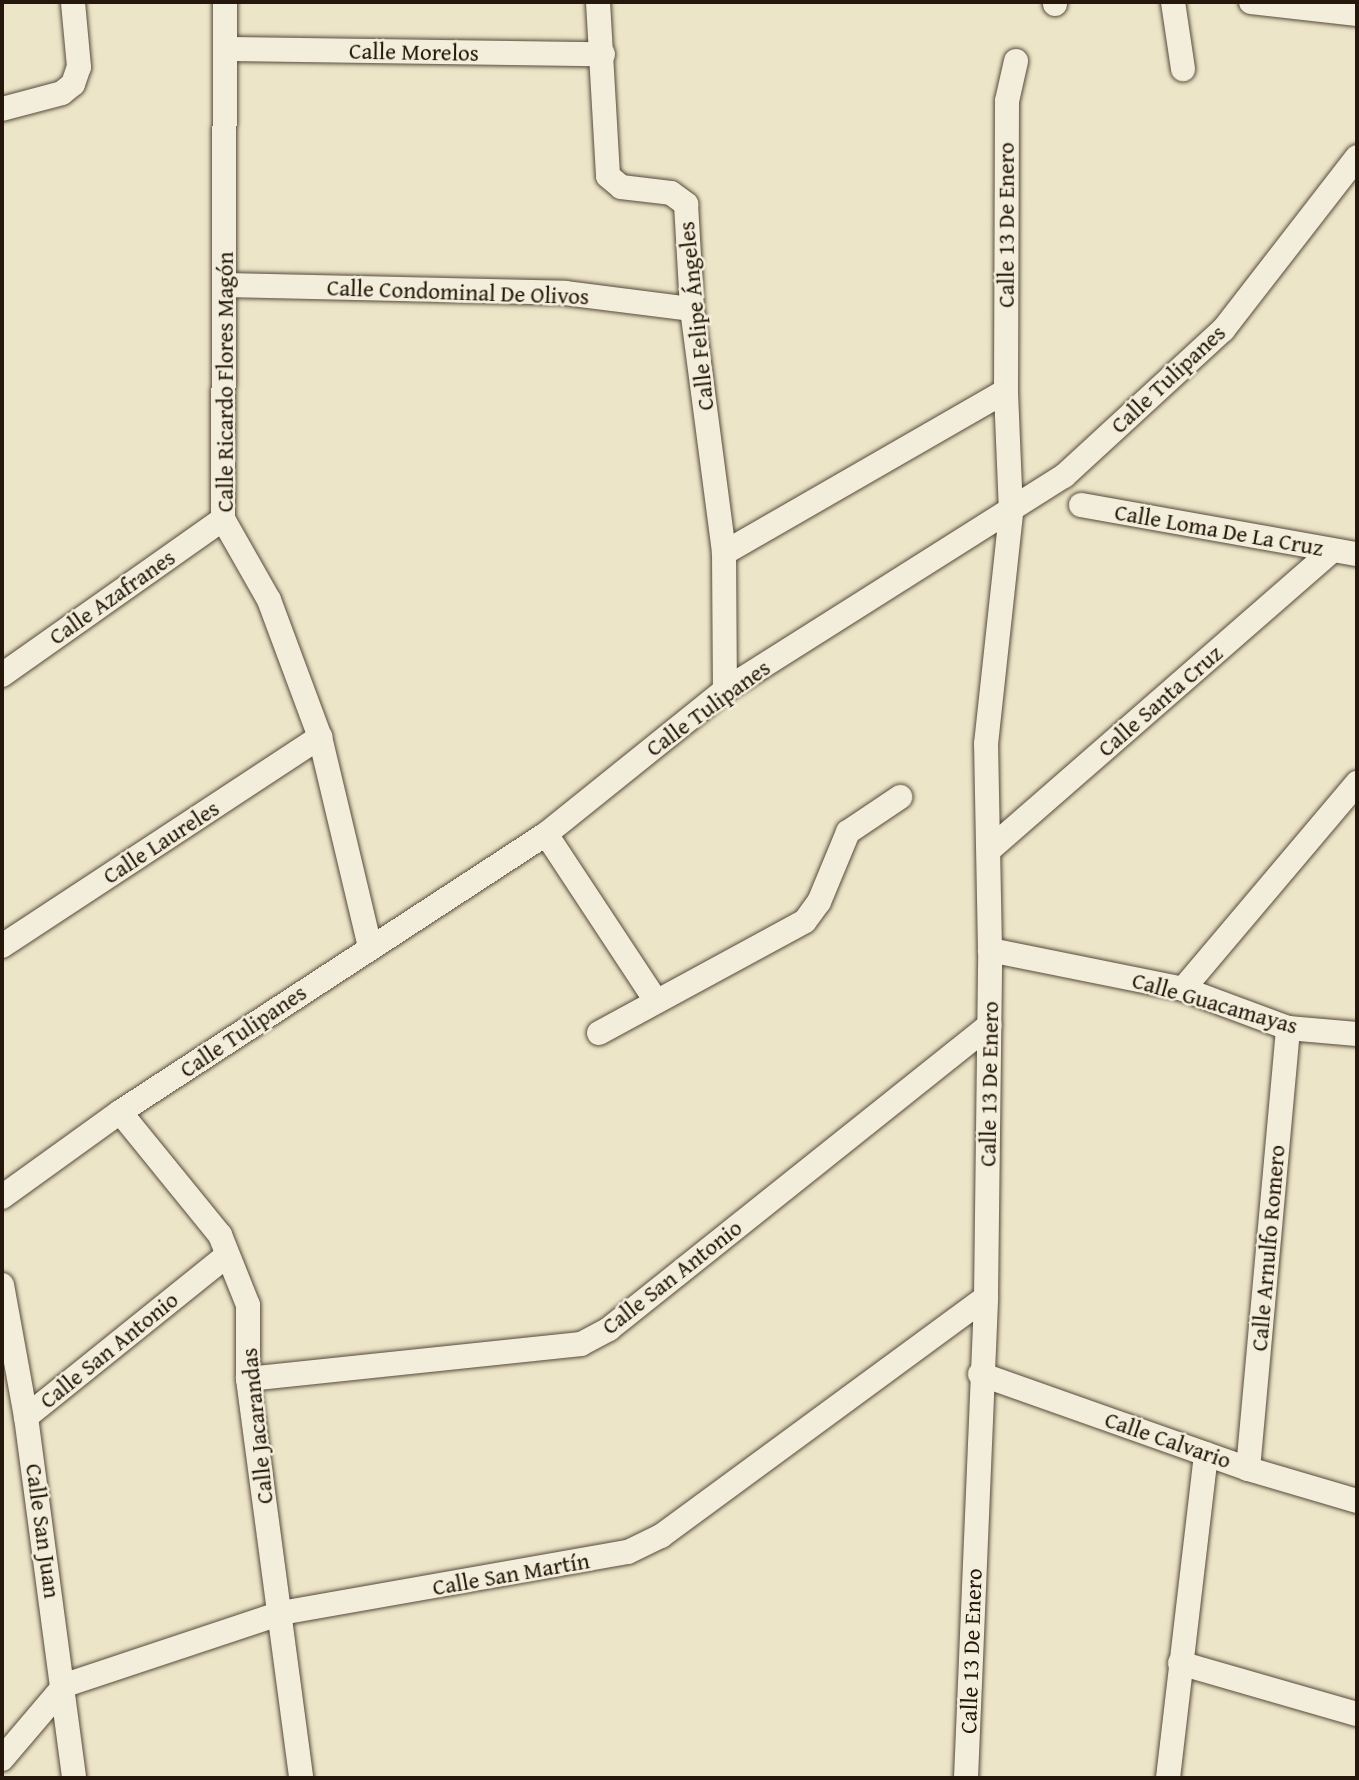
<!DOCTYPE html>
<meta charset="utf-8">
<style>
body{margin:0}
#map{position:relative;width:1359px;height:1780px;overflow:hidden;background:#ede5c8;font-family:"Gentium Book Plus",serif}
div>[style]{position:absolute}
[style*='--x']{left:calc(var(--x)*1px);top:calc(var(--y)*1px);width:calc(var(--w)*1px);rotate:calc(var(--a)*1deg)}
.roads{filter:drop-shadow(0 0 2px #574a3a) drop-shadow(0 0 2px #574a3a)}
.street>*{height:24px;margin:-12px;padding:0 12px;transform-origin:12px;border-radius:12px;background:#f3eedb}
span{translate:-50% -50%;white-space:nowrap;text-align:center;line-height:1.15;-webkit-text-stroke:5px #f3eedb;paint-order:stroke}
.street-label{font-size:23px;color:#25170b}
.frame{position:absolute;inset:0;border:4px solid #25170b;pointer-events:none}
</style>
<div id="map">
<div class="roads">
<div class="street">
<i style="--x:225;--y:2;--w:517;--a:90.22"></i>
<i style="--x:223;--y:519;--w:93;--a:60.4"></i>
<i style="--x:269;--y:600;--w:146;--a:69.6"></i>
<i style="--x:320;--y:737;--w:216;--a:76.6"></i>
<i style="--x:598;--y:2;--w:174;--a:86.7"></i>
<i style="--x:608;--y:176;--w:17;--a:40"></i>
<i style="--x:621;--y:187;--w:50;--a:6.8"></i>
<i style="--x:671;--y:193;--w:19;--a:36"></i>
<i style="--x:686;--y:204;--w:105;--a:86.7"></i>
<i style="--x:692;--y:309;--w:246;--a:82.5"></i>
<i style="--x:724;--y:553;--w:137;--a:89.6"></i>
<i style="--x:1055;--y:2;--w:2;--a:90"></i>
<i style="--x:1173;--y:2;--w:68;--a:81.5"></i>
<i style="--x:1251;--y:2;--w:107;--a:6.5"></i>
<i style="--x:226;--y:49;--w:377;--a:0.8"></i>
<i style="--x:2;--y:109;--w:62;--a:-14.9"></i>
<i style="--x:62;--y:93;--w:14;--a:-39"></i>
<i style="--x:73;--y:84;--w:18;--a:-71"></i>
<i style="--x:79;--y:67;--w:65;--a:-95.3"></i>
<i style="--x:225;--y:285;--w:340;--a:1.3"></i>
<i style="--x:565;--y:293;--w:128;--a:7.2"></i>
<i style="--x:1081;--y:505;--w:280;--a:10.1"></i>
<i style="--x:724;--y:553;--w:325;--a:-29.9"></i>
<i style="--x:2;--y:675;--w:271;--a:-35.2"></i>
<i style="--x:546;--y:834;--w:198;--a:56.6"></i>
<i style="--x:989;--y:850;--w:455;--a:-41.1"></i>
<i style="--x:2;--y:946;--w:381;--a:-33.3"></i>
<i style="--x:990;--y:950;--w:197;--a:11.4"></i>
<i style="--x:1183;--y:989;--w:112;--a:20.4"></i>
<i style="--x:1288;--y:1028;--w:69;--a:5"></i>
<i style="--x:1183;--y:989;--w:270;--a:-49.8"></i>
<i style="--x:599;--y:1033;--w:234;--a:-28.5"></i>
<i style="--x:805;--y:921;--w:24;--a:-54"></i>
<i style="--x:819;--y:902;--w:76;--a:-67.5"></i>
<i style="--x:848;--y:832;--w:63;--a:-33.9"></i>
<i style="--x:120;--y:1112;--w:159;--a:50.9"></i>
<i style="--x:220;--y:1235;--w:75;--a:68.2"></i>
<i style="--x:248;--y:1305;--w:74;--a:90"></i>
<i style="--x:248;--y:1379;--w:403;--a:82.4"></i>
<i style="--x:2;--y:1197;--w:145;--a:-35.8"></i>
<i style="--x:120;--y:1112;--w:509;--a:-33.13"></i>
<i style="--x:546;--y:834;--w:230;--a:-38.8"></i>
<i style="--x:725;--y:690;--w:401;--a:-32.3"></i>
<i style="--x:1064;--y:476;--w:216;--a:-42.6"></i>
<i style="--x:1223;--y:330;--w:219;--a:-52.2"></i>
<i style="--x:2;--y:1285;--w:134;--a:79.7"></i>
<i style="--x:26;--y:1417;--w:364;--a:82.4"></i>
<i style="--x:980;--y:1374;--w:284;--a:19.5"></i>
<i style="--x:1248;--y:1469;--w:114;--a:16.4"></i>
<i style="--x:248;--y:1379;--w:335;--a:-6"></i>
<i style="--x:581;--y:1344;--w:32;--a:-28"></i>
<i style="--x:609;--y:1329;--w:487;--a:-38.6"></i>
<i style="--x:26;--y:1417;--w:255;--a:-38.8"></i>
<i style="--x:1248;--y:1469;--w:443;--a:-84.8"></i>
<i style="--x:1180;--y:1663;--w:184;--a:16.1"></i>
<i style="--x:2;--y:1759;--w:97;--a:-49.6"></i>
<i style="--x:65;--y:1685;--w:228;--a:-18.4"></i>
<i style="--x:281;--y:1613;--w:352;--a:-10"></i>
<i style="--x:628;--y:1552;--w:37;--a:-26"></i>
<i style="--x:661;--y:1536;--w:403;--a:-36.3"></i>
<i style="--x:966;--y:1778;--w:481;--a:-87.6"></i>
<i style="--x:986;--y:1297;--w:347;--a:-89.3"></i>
<i style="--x:990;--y:950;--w:206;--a:-91.1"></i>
<i style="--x:986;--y:744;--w:233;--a:-83.8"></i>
<i style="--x:1011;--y:512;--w:121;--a:-92.4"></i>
<i style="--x:1006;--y:391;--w:290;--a:-89.8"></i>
<i style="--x:1007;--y:101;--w:41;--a:-77.3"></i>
<i style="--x:1168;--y:1778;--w:326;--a:-83.3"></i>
</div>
</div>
<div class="street-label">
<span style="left:414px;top:52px;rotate:1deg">Calle Morelos</span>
<span style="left:1006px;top:225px;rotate:-90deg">Calle 13 De Enero</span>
<span style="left:458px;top:292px;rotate:2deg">Calle Condominal De Olivos</span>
<span style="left:696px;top:316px;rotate:-96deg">Calle Felipe Ángeles</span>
<span style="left:1168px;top:379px;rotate:-43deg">Calle Tulipanes</span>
<span style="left:225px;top:382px;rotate:-90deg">Calle Ricardo Flores Magón</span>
<span style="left:1219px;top:530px;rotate:10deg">Calle Loma De La Cruz</span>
<span style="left:112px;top:597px;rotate:-35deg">Calle Azafranes</span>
<span style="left:1160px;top:701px;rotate:-41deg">Calle Santa Cruz</span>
<span style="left:708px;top:708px;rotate:-36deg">Calle Tulipanes</span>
<span style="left:161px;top:842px;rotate:-33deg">Calle Laureles</span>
<span style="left:1215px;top:1003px;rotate:16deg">Calle Guacamayas</span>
<span style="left:243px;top:1031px;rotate:-34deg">Calle Tulipanes</span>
<span style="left:989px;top:1084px;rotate:-89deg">Calle 13 De Enero</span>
<span style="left:1268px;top:1248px;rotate:-85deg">Calle Arnulfo Romero</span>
<span style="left:672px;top:1277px;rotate:-38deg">Calle San Antonio</span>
<span style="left:109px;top:1350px;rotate:-39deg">Calle San Antonio</span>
<span style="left:257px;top:1426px;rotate:-96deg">Calle Jacarandas</span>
<span style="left:1168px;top:1440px;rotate:19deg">Calle Calvario</span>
<span style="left:43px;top:1531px;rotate:82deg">Calle San Juan</span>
<span style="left:511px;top:1574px;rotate:-10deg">Calle San Martín</span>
<span style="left:971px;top:1651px;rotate:-88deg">Calle 13 De Enero</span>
</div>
<div class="frame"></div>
</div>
